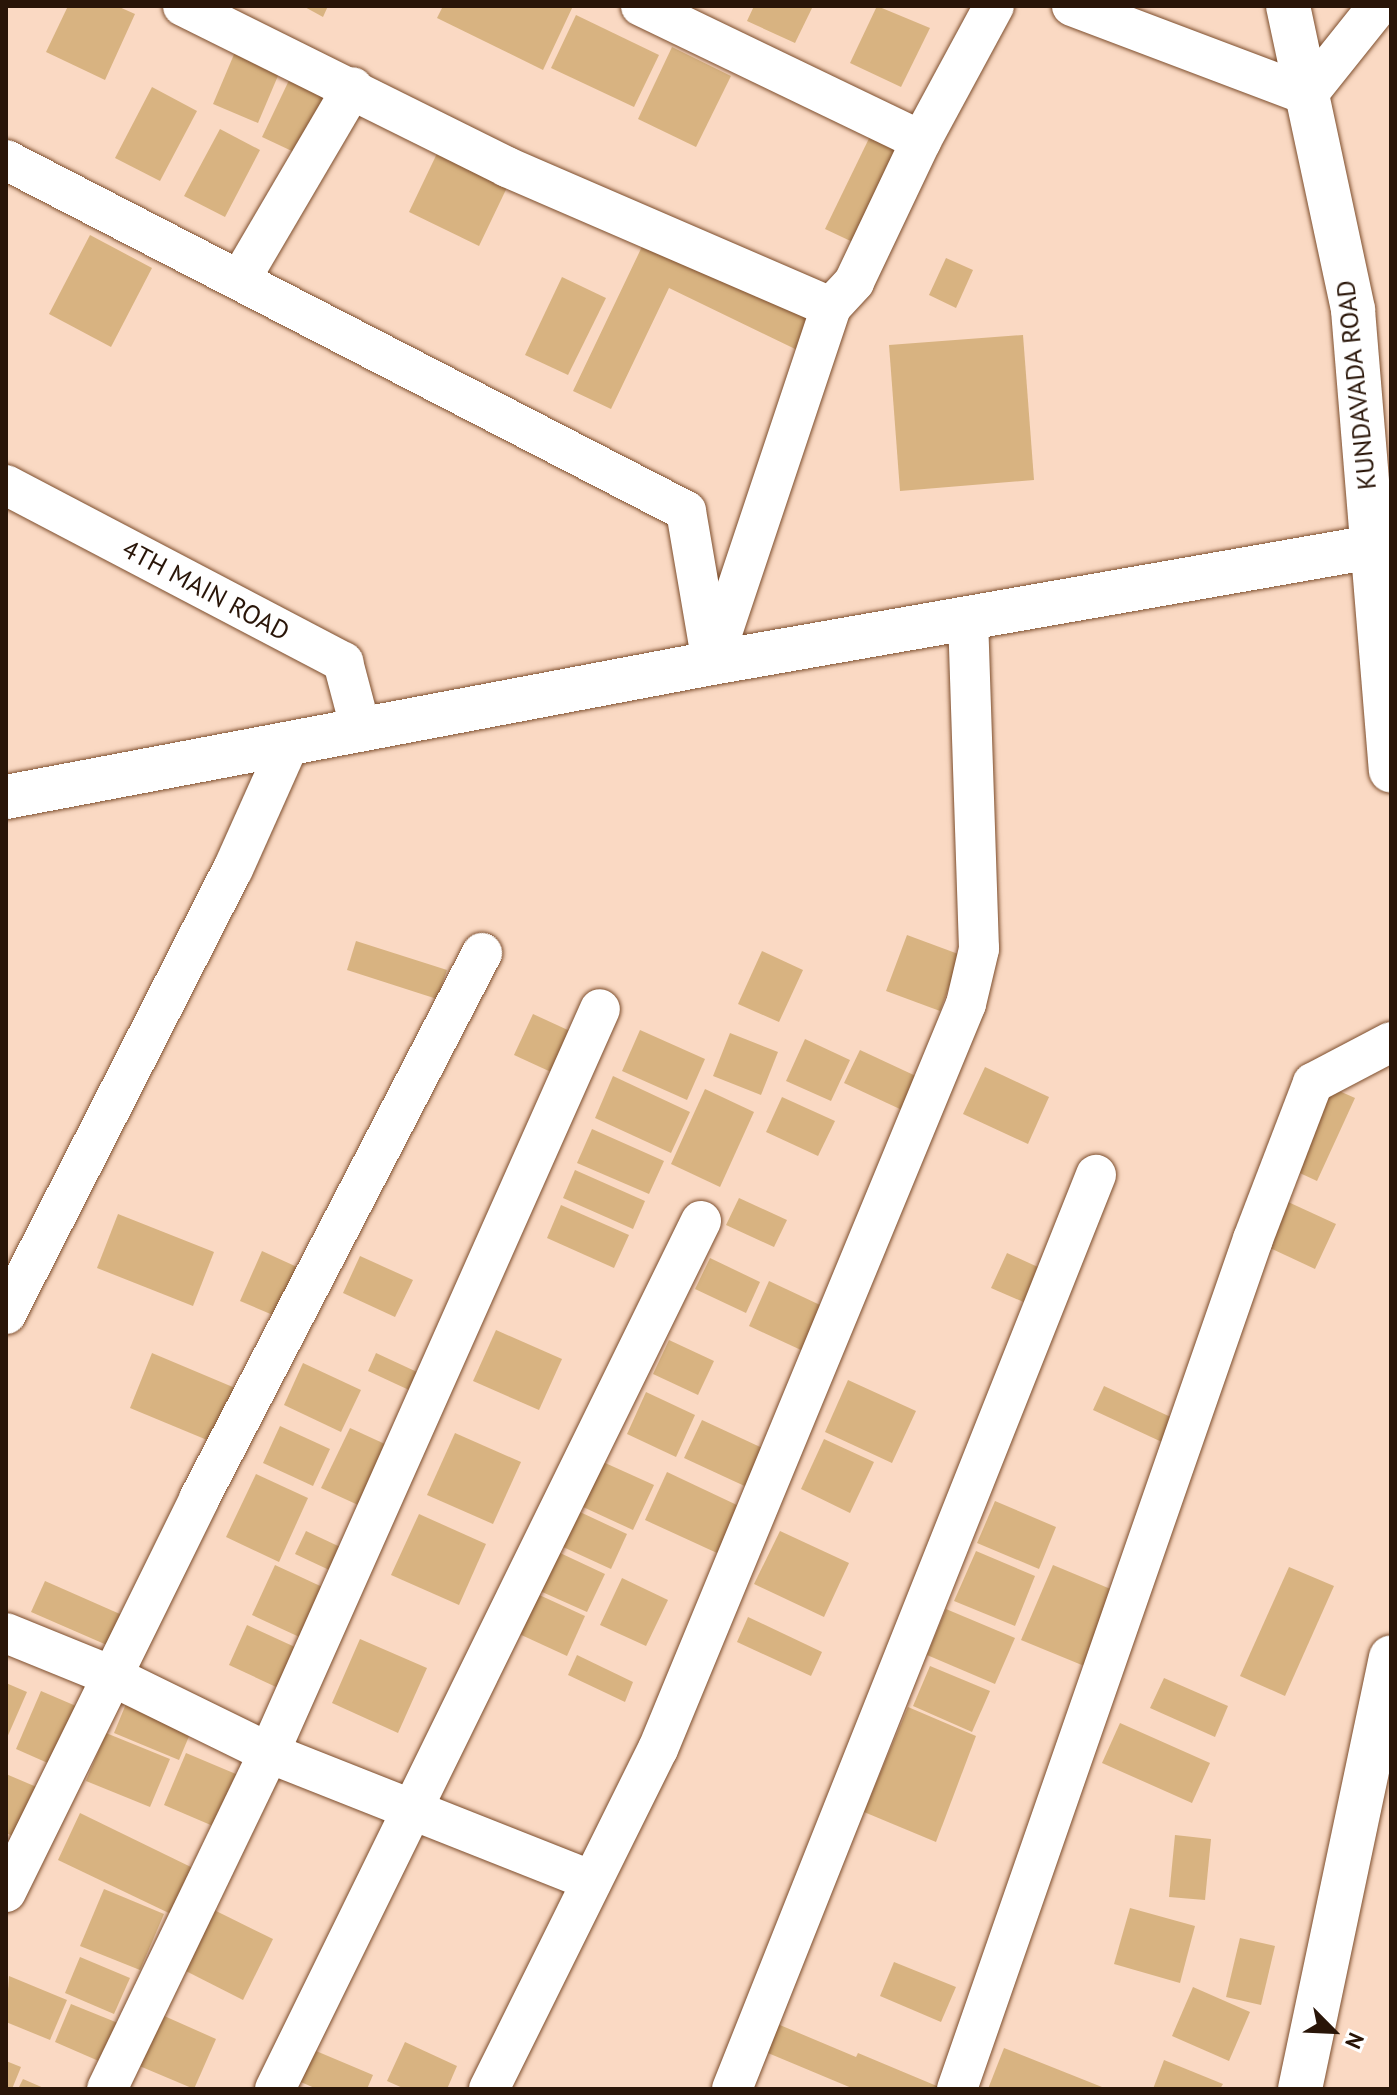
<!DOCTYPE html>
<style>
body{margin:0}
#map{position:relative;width:1397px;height:2095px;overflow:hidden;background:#fad9c3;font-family:"PT Sans",sans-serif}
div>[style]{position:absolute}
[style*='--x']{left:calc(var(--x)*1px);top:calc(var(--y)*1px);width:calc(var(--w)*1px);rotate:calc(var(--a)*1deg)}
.building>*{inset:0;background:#d8b381}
.roads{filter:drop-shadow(0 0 2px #7d4e2d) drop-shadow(0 0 2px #7d4e2d)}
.minor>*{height:40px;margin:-20px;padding:0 20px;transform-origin:20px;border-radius:20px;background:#fff}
.tertiary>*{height:44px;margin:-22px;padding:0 22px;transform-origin:22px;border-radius:22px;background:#fff}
span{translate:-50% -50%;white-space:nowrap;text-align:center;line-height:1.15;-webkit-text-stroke:8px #fff;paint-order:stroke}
.street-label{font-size:26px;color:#291508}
.frame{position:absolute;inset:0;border:8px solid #291508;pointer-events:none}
.north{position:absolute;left:1293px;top:1991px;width:80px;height:80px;-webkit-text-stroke:6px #fff;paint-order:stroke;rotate:114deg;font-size:22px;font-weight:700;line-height:32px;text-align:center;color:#291508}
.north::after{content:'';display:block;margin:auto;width:28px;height:36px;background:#291508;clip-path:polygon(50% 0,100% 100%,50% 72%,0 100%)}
</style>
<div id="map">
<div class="building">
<i style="clip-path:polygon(68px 6px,117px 6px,135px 14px,105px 80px,46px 52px)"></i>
<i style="clip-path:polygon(303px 6px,328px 6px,323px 17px)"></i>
<i style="clip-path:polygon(443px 6px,573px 6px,543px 70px,437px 18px)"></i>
<i style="clip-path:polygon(754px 6px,813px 6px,795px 43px,747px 21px)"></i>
<i style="clip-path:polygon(877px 6px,930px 28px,901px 87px,850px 63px)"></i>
<i style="clip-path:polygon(576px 15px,659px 55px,634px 107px,551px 68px)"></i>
<i style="clip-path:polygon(672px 47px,731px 76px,696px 147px,638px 119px)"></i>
<i style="clip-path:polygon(235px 52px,280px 71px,258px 123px,213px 104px)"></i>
<i style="clip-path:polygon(292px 74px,341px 97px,311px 160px,262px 137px)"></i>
<i style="clip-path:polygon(152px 87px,197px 111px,160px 181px,115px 158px)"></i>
<i style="clip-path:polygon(876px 124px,926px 148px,876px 253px,825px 229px)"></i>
<i style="clip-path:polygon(220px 129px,260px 150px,225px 217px,184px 196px)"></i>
<i style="clip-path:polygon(443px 141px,513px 175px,479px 246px,409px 212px)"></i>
<i style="clip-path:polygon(649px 232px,838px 323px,820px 361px,669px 288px,611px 409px,573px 391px)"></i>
<i style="clip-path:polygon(90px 235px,152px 268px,111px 347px,49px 314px)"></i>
<i style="clip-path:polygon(946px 258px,973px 270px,956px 308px,929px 295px)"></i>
<i style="clip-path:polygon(562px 277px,606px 298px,568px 375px,525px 355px)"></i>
<i style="clip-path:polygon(1023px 335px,1034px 480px,900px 491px,889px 345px)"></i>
<i style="clip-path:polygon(907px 935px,961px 955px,940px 1011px,886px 991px)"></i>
<i style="clip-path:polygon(356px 941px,447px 970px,437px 999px,347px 970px)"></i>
<i style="clip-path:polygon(762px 951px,803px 970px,779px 1022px,738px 1004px)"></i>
<i style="clip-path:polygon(533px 1014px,583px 1037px,564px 1078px,514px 1055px)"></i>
<i style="clip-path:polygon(640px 1030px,705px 1059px,687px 1100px,622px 1071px)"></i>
<i style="clip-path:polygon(730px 1033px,778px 1052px,761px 1095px,713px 1076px)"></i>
<i style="clip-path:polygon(805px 1039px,850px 1060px,831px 1101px,786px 1081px)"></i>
<i style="clip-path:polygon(860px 1050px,918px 1077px,902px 1110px,844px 1083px)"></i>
<i style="clip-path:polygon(985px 1067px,1049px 1097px,1028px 1144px,963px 1114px)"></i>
<i style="clip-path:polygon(613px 1076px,690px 1112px,671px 1153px,595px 1118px)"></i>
<i style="clip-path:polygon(1328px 1086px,1355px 1098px,1317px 1181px,1289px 1168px)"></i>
<i style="clip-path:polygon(705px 1089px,754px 1112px,720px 1187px,671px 1164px)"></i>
<i style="clip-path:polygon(782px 1097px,835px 1121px,818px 1156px,766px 1132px)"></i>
<i style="clip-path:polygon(592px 1129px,664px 1161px,649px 1194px,577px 1163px)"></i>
<i style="clip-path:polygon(575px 1170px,645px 1201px,633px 1229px,563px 1198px)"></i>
<i style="clip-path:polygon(739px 1198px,787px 1220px,774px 1247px,726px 1225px)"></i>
<i style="clip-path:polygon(1286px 1201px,1336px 1224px,1315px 1269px,1266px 1246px)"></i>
<i style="clip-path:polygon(561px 1205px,629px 1235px,614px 1268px,547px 1238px)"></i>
<i style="clip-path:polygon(118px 1214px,214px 1252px,193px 1306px,97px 1268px)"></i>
<i style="clip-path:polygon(262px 1251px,308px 1272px,287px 1321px,240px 1301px)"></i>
<i style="clip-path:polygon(1007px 1253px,1051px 1273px,1035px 1307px,991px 1288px)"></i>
<i style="clip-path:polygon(360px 1256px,413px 1280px,395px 1317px,343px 1293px)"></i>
<i style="clip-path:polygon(710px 1258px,760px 1282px,746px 1313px,695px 1289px)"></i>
<i style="clip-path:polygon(769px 1281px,835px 1312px,814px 1356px,749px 1326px)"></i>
<i style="clip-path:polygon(496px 1330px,562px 1359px,539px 1410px,473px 1381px)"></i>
<i style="clip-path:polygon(669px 1340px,714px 1361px,698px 1395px,653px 1374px)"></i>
<i style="clip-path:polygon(152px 1353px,247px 1393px,224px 1447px,130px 1408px)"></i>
<i style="clip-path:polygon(376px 1353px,430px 1378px,422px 1396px,368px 1371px)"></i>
<i style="clip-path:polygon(303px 1363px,361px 1390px,341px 1432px,284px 1405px)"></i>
<i style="clip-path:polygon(848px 1380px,916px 1411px,892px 1463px,825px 1432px)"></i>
<i style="clip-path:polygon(1104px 1386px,1175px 1419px,1164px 1443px,1093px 1410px)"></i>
<i style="clip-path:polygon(646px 1392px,695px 1415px,676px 1457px,627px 1434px)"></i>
<i style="clip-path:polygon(702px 1420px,769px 1451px,751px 1489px,684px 1458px)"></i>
<i style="clip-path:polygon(280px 1426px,330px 1449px,313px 1486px,263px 1463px)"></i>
<i style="clip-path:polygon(350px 1428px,398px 1450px,369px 1510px,321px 1488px)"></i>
<i style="clip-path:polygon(455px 1433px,521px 1462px,493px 1524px,427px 1495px)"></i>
<i style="clip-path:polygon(824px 1439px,874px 1462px,850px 1513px,801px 1489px)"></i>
<i style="clip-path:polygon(603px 1462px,654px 1485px,633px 1530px,583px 1507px)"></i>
<i style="clip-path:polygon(667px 1472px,739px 1506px,717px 1553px,645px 1520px)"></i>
<i style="clip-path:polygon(256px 1474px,308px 1498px,279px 1562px,226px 1537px)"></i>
<i style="clip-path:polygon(995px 1501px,1056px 1527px,1039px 1569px,977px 1543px)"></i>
<i style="clip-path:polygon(580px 1512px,627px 1534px,611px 1569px,563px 1547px)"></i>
<i style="clip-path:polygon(419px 1514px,486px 1544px,459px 1605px,391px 1575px)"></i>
<i style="clip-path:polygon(306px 1531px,351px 1552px,340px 1575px,295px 1554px)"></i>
<i style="clip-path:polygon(780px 1531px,849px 1563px,824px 1617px,754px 1584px)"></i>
<i style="clip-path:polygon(976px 1551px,1035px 1576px,1015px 1626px,954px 1601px)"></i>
<i style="clip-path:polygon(558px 1552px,605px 1574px,587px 1612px,540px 1591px)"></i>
<i style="clip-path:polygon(275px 1565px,331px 1591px,308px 1641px,252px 1615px)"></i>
<i style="clip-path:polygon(1053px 1565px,1125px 1595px,1094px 1670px,1021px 1640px)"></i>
<i style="clip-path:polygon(1289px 1567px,1334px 1586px,1285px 1696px,1240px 1676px)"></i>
<i style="clip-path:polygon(622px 1578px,668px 1600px,646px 1646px,600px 1625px)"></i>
<i style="clip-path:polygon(45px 1581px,129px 1618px,116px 1649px,31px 1612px)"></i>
<i style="clip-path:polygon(535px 1593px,585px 1616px,567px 1656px,517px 1633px)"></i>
<i style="clip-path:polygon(946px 1609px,1015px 1638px,995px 1684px,927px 1655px)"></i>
<i style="clip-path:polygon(748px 1617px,822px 1652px,811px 1676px,737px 1642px)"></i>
<i style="clip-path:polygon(247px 1625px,308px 1653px,289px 1693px,229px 1665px)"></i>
<i style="clip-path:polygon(360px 1639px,427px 1668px,398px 1733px,332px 1703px)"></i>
<i style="clip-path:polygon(577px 1655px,633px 1682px,625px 1702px,568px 1675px)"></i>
<i style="clip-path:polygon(930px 1666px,990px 1691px,972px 1732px,913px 1706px)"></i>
<i style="clip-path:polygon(1164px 1678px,1228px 1706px,1215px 1737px,1150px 1708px)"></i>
<i style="clip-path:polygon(6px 1683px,27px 1692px,6px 1740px)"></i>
<i style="clip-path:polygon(133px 1687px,198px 1715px,179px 1760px,114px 1733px)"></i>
<i style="clip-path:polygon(41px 1691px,76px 1706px,50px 1764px,16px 1749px)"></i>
<i style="clip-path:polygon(908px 1707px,976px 1736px,936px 1842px,864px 1812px)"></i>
<i style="clip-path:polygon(1120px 1723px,1210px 1763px,1192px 1803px,1102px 1763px)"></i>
<i style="clip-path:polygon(106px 1733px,170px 1759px,150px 1807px,86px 1781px)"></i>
<i style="clip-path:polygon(186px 1753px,243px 1777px,220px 1829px,164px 1805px)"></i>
<i style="clip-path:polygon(6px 1774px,53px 1794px,32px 1844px,6px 1833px)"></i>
<i style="clip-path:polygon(80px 1813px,195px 1869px,173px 1915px,58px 1860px)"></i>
<i style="clip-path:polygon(1175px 1835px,1211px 1839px,1205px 1900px,1169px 1897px)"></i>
<i style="clip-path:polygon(104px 1889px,164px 1914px,140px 1970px,80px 1946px)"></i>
<i style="clip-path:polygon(206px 1906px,273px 1939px,243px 2000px,176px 1966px)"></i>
<i style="clip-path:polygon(1130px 1908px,1195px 1926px,1180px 1983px,1114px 1964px)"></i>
<i style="clip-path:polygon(1240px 1938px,1275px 1946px,1261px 2005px,1226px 1997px)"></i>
<i style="clip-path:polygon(80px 1957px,130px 1978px,114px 2014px,65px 1993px)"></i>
<i style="clip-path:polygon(894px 1962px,956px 1987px,941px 2022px,880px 1996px)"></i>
<i style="clip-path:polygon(9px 1976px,67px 2000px,50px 2040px,6px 2022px)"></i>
<i style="clip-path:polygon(1193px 1987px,1250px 2012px,1229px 2061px,1172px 2036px)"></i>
<i style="clip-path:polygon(71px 2004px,118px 2023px,101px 2062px,55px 2042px)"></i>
<i style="clip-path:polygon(153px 2011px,216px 2039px,194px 2089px,130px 2062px)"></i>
<i style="clip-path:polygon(768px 2020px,856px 2057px,858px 2053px,944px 2089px,854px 2089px,756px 2048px)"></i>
<i style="clip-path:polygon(405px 2042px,457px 2066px,447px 2089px,405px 2089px,387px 2081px)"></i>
<i style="clip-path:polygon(309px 2048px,373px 2075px,367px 2089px,317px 2089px,296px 2080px)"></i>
<i style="clip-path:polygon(1004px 2048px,1107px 2089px,988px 2089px)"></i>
<i style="clip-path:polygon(1164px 2060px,1223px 2084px,1220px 2089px,1153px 2089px)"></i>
<i style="clip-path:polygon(6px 2061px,21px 2067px,12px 2089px,6px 2086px)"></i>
<i style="clip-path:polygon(23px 2079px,46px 2089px,18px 2089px)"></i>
</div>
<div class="roads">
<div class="minor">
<i style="--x:183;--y:6;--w:362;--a:26.4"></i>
<i style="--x:507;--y:167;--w:353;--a:23.4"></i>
<i style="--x:641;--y:6;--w:311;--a:25.7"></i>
<i style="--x:1072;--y:6;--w:251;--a:20.7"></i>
<i style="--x:1307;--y:95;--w:114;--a:-51.4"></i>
<i style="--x:6;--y:160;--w:765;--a:27.3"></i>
<i style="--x:686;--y:511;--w:154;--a:80.3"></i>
<i style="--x:712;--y:663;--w:375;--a:-71.5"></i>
<i style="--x:831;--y:307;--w:34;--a:-47"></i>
<i style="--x:854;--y:282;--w:156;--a:-64.6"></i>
<i style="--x:921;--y:141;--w:153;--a:-61.6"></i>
<i style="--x:241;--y:278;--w:221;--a:-59.6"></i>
<i style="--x:6;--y:485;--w:381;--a:27.7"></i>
<i style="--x:343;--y:662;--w:70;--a:75.2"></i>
<i style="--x:6;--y:1314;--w:500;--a:-63"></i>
<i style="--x:233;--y:869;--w:137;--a:-65.9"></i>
<i style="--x:6;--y:1633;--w:114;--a:22.1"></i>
<i style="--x:112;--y:1676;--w:175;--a:26.1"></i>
<i style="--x:269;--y:1753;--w:347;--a:21.6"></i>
<i style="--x:6;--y:1892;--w:438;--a:-63.8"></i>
<i style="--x:199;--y:1499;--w:615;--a:-62.6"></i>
<i style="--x:107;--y:2089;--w:373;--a:-64.3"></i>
<i style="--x:269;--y:1753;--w:814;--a:-66.02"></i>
<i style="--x:275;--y:2089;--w:967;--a:-63.86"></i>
<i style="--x:489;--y:2089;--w:380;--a:-63.6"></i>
<i style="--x:658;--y:1749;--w:806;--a:-67.54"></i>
<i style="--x:966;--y:1004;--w:57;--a:-76.7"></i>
<i style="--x:979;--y:949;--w:331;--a:-91.9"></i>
<i style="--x:732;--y:2089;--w:984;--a:-68.29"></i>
<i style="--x:957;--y:2089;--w:900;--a:-70.8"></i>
<i style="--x:1253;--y:1239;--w:167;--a:-69"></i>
<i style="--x:1313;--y:1083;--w:88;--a:-27.7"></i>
</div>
<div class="tertiary">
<i style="--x:1288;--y:6;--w:311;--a:77.9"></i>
<i style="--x:1353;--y:310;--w:462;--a:85.3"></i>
<i style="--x:6;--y:797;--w:719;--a:-10.75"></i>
<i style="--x:712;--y:663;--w:670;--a:-9.97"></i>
<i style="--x:1300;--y:2089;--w:441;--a:-78.1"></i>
</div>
</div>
<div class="street-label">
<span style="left:1356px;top:385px;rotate:-96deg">KUNDAVADA ROAD</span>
<span style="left:206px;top:590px;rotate:28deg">4TH MAIN ROAD</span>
</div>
<div class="frame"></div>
<div class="north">N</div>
</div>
